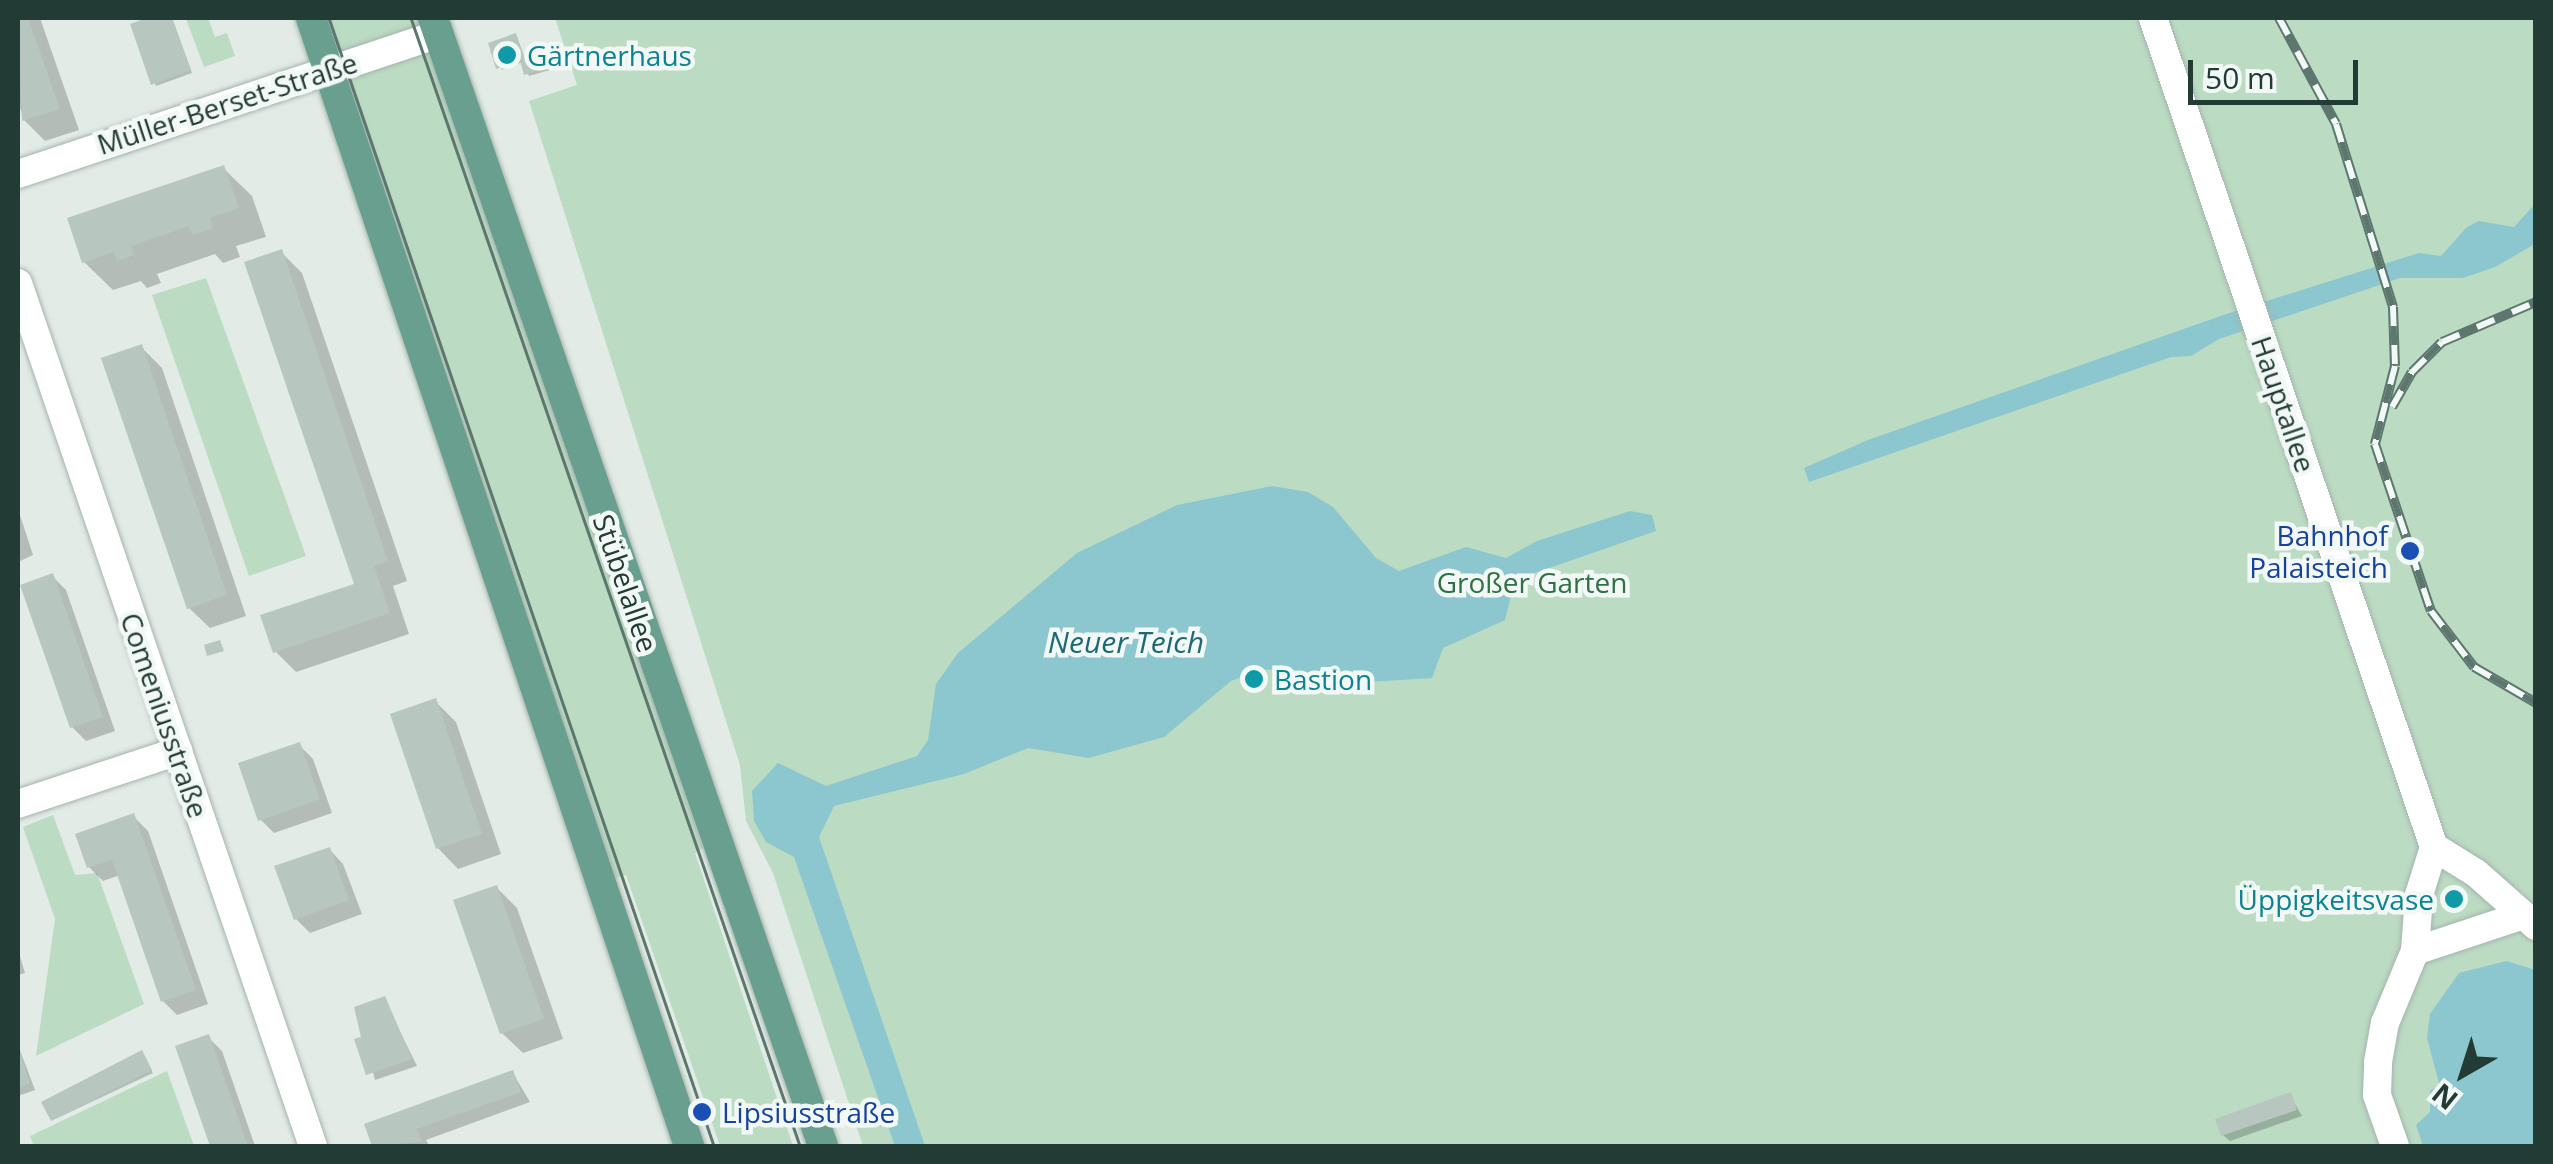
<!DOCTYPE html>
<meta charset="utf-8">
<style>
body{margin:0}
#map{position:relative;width:2553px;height:1164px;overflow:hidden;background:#e2ebe6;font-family:"Open Sans",sans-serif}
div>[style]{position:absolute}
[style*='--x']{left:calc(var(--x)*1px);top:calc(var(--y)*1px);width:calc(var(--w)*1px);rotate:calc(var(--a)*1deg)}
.green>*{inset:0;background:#bbdbc3}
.water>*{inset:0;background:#8cc6ce}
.shadow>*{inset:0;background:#0003}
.building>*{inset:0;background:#b7c6bf}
.roads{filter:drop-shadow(0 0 2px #a5b3ad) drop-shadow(0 0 2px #a5b3ad)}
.minor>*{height:28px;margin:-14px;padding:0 14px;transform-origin:14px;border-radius:14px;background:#fff}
.major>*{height:30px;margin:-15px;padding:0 15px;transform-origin:15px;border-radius:15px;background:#689f8f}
.tram>*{height:2.5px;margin:-1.25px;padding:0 1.25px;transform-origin:1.25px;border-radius:1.25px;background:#5d776f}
.rail>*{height:10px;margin-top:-5px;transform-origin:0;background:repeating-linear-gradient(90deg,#f2f8f5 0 19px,#5d776f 0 38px);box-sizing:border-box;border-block:2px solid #5d776f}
.dots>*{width:28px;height:28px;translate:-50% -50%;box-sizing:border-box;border:5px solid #f2f8f5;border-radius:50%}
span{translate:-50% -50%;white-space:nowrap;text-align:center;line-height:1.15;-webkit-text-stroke:9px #f2f8f5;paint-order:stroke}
.culture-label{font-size:28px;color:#0d838f}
.left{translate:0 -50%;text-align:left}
.right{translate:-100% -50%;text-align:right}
.street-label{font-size:28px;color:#223b34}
.transit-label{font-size:28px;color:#164399}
.park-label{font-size:28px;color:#2f7045}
.water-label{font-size:30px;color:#1f6974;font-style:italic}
.frame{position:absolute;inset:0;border:20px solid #223b34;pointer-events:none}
.north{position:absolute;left:2413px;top:1024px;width:100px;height:100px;-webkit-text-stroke:8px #f2f8f5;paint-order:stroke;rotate:219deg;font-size:28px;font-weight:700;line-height:40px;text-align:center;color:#223b34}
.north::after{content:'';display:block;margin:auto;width:35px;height:45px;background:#223b34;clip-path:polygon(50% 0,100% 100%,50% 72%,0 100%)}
.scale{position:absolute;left:2188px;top:60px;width:170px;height:45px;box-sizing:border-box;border:5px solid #223b34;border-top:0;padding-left:12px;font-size:30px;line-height:35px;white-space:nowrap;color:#223b34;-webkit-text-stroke:8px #f2f8f5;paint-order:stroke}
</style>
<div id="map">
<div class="green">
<i style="clip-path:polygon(208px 18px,215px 37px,227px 33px,235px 56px,204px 67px,186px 19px)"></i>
<i style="clip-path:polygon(322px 18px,420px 18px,703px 848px,695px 853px,793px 1146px,720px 1146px,626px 875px,616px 878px)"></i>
<i style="clip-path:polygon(555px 18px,2535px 18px,2535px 1146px,863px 1146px,773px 873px,746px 821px,740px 765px,529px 101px,577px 85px)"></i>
<i style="clip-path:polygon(206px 278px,306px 556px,249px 576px,152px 295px)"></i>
<i style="clip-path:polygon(53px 815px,75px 875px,97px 873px,144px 1004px,36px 1056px,55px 919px,23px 827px)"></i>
<i style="clip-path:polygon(167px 1071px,194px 1146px,34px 1146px,30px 1136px)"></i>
</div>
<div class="water">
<i style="clip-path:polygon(2535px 204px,2535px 244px,2495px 267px,2463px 278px,2400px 278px,2219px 339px,2191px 356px,2171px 357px,1809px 482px,1804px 468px,1868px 440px,2235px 311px,2419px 253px,2441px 256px,2467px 227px,2479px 221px,2514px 227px)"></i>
<i style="clip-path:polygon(1272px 486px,1308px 492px,1333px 507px,1376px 558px,1399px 571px,1466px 547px,1506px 558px,1537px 541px,1630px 511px,1652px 515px,1656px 531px,1515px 580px,1505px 620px,1443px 648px,1432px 678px,1353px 683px,1290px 669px,1259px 670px,1231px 681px,1164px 737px,1089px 758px,1028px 748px,964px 774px,834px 806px,819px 837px,925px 1146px,895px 1146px,794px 857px,766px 842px,754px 821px,752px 791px,778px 763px,826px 786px,917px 756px,928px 740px,936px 684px,958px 653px,1077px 553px,1177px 505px)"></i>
<i style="clip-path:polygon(2507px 961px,2535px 970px,2535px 1146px,2423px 1146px,2416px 1125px,2430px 1112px,2430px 1090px,2440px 1087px,2427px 1038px,2430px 1014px,2459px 973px)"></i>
</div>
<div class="shadow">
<i style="clip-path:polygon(18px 18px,40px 18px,79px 130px,45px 141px,24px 120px,18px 101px)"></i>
<i style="clip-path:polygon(155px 18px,172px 18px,192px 73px,156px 86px,133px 25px)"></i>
<i style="clip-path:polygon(515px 36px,526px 61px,544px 55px,550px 70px,529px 76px,523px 62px,501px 70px)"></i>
<i style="clip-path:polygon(223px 168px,252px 196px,266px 237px,236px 246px,240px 257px,223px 263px,215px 254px,157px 274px,161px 283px,147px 288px,141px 281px,113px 290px,84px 262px)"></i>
<i style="clip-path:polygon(281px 252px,302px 273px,407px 581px,393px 586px,409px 634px,296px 672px,275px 651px,357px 585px)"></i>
<i style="clip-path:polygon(141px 347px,162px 368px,246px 616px,210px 628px,189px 608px)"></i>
<i style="clip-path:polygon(18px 509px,33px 555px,18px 562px)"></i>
<i style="clip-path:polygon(52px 576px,66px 590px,115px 731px,86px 741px,72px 727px)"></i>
<i style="clip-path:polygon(435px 701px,456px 722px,501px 854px,458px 869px,438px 848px)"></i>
<i style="clip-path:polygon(299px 745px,313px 759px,332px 813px,274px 833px,260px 819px)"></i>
<i style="clip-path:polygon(133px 816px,148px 831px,208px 1004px,177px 1015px,163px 1001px,120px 875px,103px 881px,89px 867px)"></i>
<i style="clip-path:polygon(329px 849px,343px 864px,362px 914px,310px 933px,296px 919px)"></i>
<i style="clip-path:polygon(496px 887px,517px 908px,563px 1039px,523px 1053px,502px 1033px)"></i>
<i style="clip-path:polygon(18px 950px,25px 973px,18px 975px)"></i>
<i style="clip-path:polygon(384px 999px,417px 1066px,375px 1080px,364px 1038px)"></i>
<i style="clip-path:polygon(208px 1037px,222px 1051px,255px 1146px,213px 1146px,178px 1047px)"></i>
<i style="clip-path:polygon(18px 1045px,35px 1090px,18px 1096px)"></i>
<i style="clip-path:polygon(144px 1056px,153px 1073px,53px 1120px)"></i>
<i style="clip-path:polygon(513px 1073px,530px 1102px,426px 1140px,429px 1146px,375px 1146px,367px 1126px)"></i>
<i style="clip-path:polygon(2290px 1095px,2302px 1116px,2230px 1141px,2223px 1135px)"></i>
</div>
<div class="building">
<i style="clip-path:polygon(18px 18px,28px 18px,60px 109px,22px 121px)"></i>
<i style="clip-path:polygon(147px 18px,172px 18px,191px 70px,151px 85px,130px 24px)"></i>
<i style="clip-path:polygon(516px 33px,525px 59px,545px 53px,549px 67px,524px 75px,520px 60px,496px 69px,488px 43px)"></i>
<i style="clip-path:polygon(224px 165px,239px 208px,210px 218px,213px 228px,192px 235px,189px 226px,131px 246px,134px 255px,117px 261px,114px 252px,82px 263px,67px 218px)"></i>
<i style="clip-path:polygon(282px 249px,388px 561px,374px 566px,390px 613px,273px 653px,260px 615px,354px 584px,244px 262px)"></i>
<i style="clip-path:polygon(142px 344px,227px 595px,187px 609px,101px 358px)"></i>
<i style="clip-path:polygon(53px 573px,103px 717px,70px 728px,20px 585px)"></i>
<i style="clip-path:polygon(220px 640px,224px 651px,207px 656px,204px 645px)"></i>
<i style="clip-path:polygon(436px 698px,482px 834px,436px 849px,390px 714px)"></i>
<i style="clip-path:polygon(300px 742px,320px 799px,258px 821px,238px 763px)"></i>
<i style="clip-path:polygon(134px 813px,196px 990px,161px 1002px,112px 860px,87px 868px,75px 834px)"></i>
<i style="clip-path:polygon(330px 847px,349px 900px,294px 920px,274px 866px)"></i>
<i style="clip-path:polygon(497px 885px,544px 1019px,500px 1034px,453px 900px)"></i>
<i style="clip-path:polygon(385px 996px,412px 1059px,366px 1075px,354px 1039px,361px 1037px,354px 1007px)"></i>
<i style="clip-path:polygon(209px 1034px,248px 1146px,210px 1146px,175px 1046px)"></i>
<i style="clip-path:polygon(18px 1046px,30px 1083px,18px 1088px)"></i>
<i style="clip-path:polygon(142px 1050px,152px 1070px,51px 1121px,41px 1102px)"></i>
<i style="clip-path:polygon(513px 1070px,521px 1092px,417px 1129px,422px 1142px,372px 1146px,364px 1124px)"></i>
<i style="clip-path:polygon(2291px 1092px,2297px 1110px,2221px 1136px,2215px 1119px)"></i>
</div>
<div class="roads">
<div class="minor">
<i style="--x:2153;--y:18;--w:875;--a:71.28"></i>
<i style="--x:2434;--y:847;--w:49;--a:31.8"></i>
<i style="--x:2476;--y:873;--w:80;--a:41.5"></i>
<i style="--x:18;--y:174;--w:443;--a:-18.4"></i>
<i style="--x:18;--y:283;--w:912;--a:71.13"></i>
<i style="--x:18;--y:804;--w:169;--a:-18.3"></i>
<i style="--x:2415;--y:951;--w:112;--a:-18.3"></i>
<i style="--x:2395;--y:1146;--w:54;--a:-109.4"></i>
<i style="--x:2377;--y:1095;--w:33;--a:-88"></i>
<i style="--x:2378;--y:1062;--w:40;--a:-80"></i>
<i style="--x:2385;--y:1023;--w:78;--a:-67.4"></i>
<i style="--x:2415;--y:951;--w:56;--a:-85.9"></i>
<i style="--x:2419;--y:895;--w:50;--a:-72.6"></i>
</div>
<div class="major">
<i style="--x:311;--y:18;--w:1190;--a:71.47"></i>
<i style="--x:433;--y:18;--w:1194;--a:70.93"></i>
</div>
</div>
<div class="tram">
<i style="--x:329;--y:18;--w:1192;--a:71.15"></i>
<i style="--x:411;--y:18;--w:1193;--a:70.97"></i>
</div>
<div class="rail">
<i style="--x:2279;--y:18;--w:120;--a:61.7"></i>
<i style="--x:2336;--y:124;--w:192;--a:72.7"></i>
<i style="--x:2393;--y:307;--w:59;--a:88.1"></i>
<i style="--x:2395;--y:366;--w:81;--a:104.4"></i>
<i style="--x:2375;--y:444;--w:176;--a:71.5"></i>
<i style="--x:2431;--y:611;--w:71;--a:52.5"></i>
<i style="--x:2474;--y:667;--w:72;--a:30.1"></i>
<i style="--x:2392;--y:407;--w:40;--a:-60.3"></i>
<i style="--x:2412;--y:372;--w:42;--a:-45"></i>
<i style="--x:2442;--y:342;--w:102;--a:-23.1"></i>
</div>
<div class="dots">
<i style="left:507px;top:55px;background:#0f9aa8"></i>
<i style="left:2410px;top:551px;background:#1a4fb4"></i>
<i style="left:1254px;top:679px;background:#0f9aa8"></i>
<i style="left:2454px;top:899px;background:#0f9aa8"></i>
<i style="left:702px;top:1112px;background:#1a4fb4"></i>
</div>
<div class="culture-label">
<span class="left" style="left:527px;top:55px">Gärtnerhaus</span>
<span class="left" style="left:1274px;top:679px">Bastion</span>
<span class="right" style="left:2434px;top:899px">Üppigkeitsvase</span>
</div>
<div class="street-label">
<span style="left:227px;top:103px;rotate:-18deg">Müller-Berset-Straße</span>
<span style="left:2284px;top:404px;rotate:71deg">Hauptallee</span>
<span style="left:626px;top:583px;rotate:71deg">Stübelallee</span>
<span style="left:165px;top:715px;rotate:71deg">Comeniusstraße</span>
</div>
<div class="transit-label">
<span class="right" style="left:2388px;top:551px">Bahnhof<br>Palaisteich</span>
<span class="left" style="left:722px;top:1112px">Lipsiusstraße</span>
</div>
<div class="park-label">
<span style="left:1532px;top:582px">Großer Garten</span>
</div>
<div class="water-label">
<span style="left:1126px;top:642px">Neuer Teich</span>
</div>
<div class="frame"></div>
<div class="north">N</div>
<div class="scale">50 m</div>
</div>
